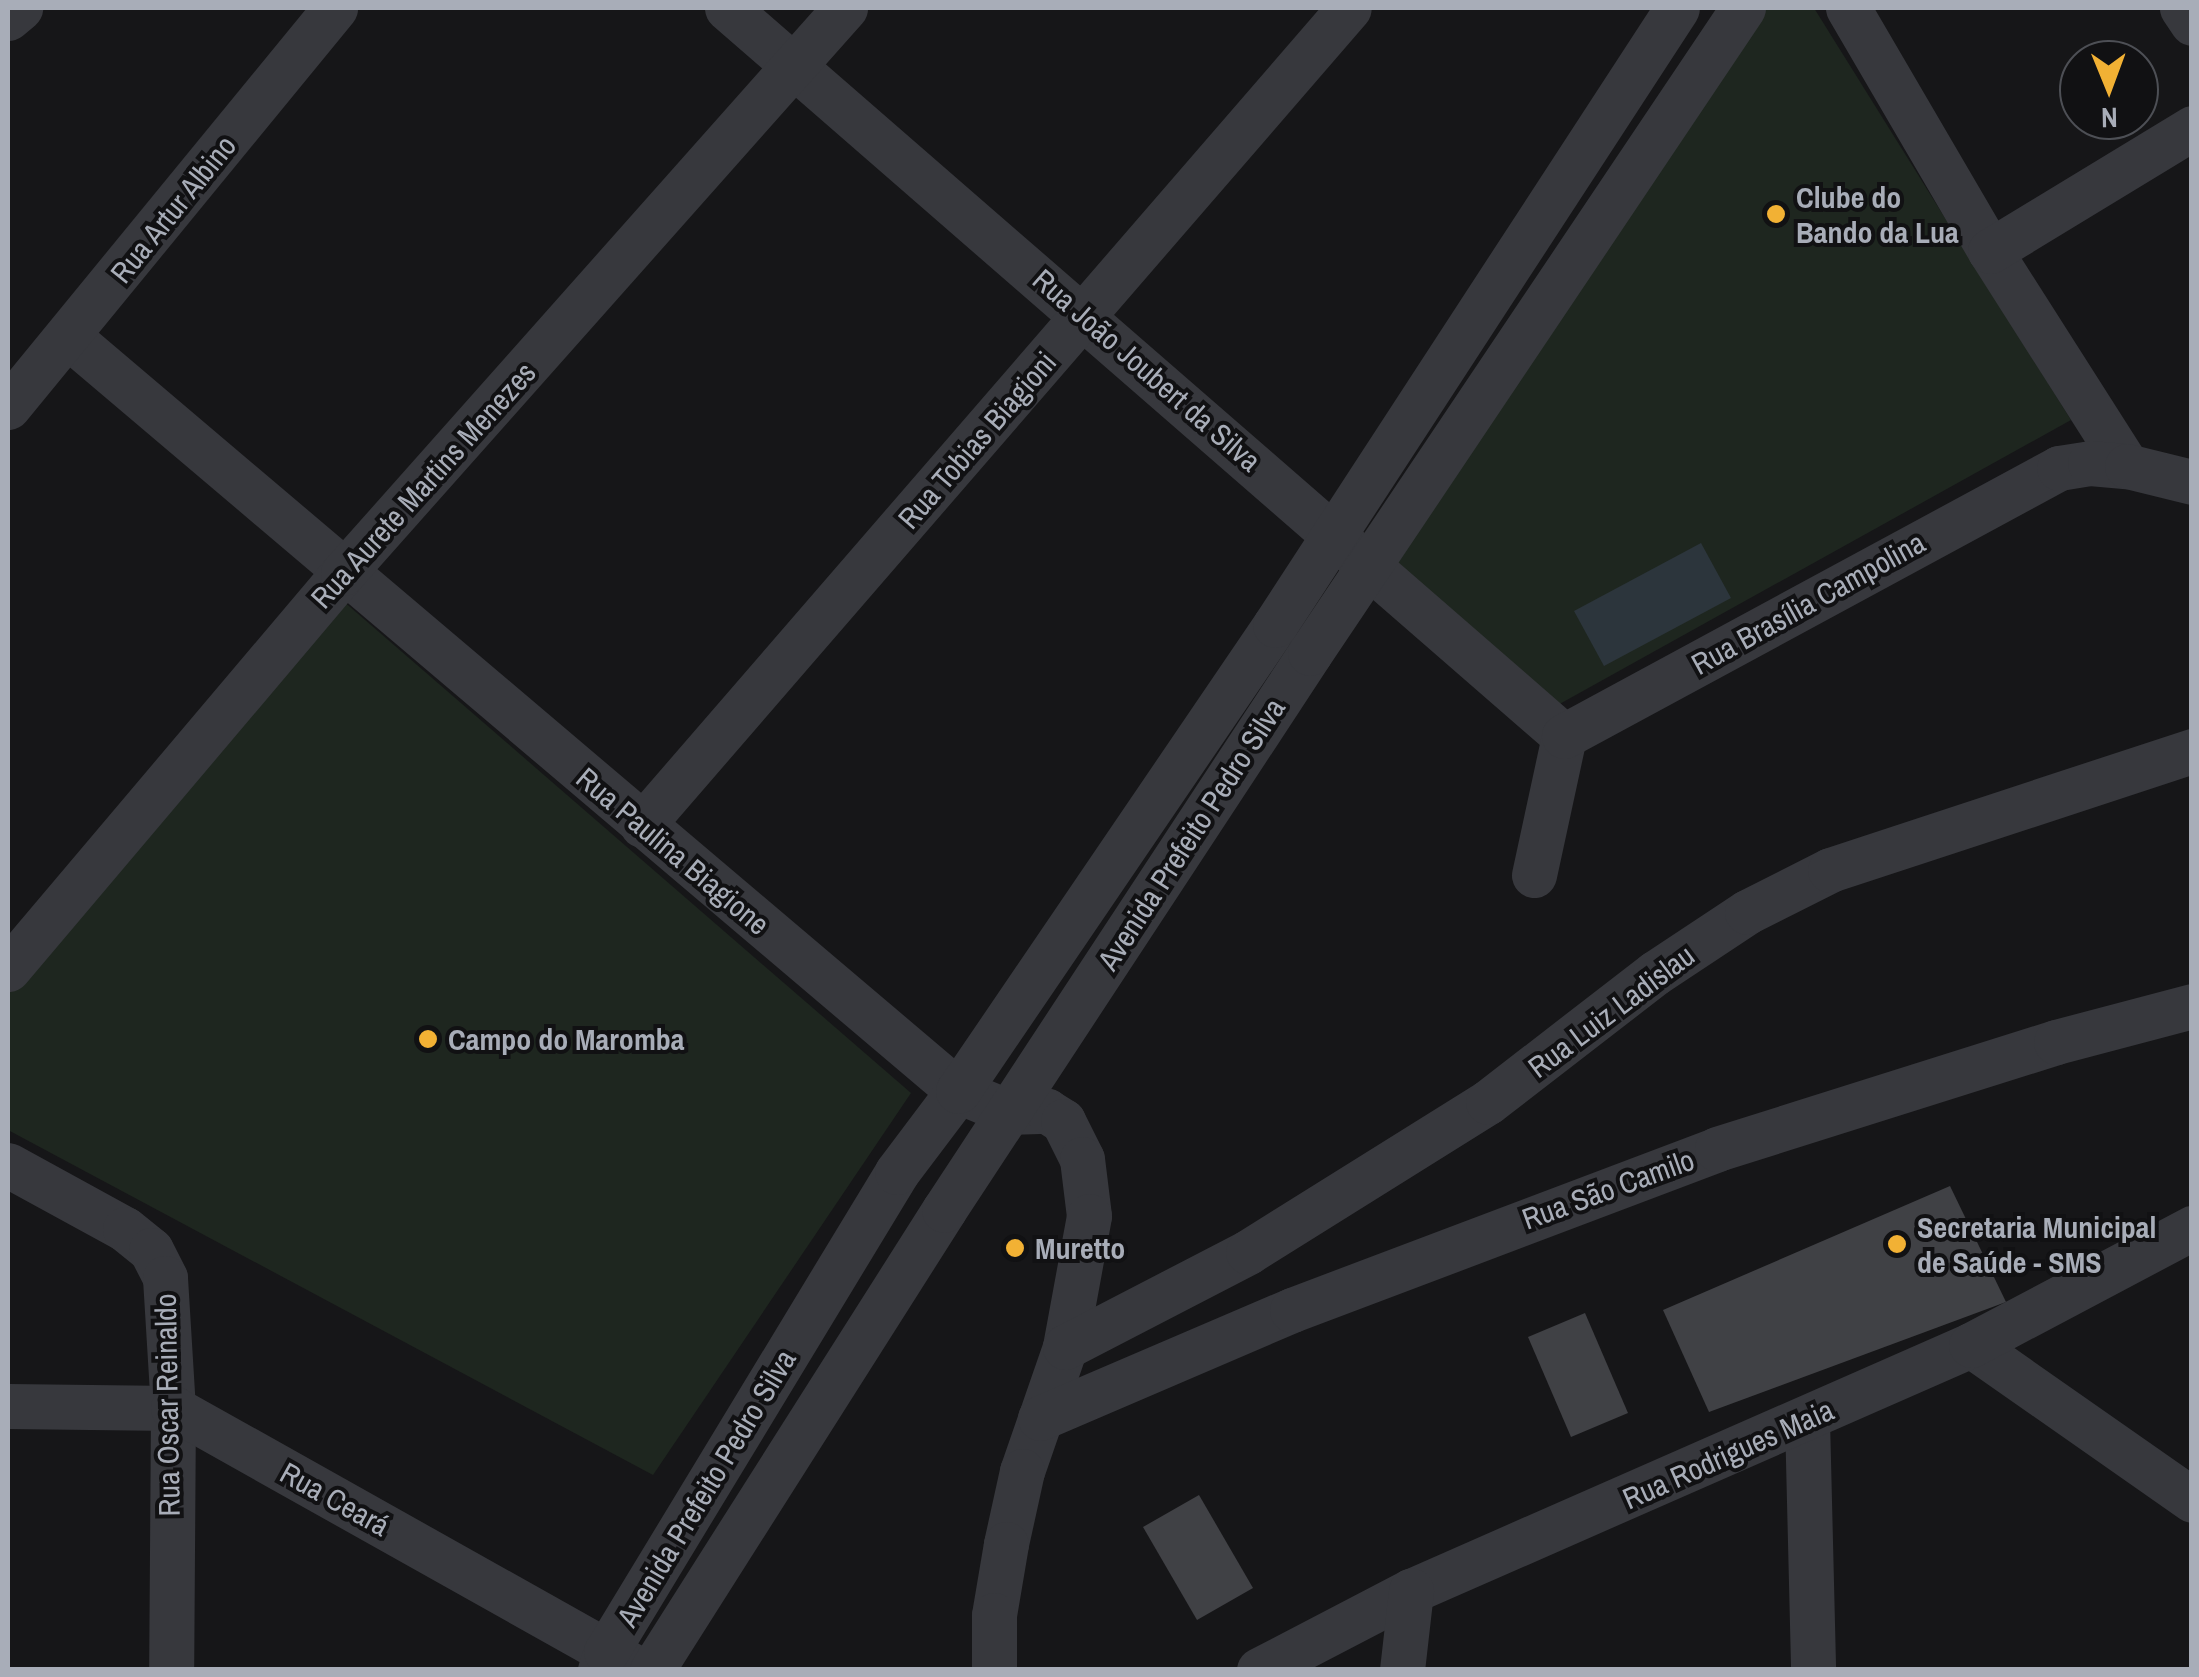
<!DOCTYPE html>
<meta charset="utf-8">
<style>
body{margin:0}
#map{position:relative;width:2199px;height:1677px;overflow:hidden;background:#161618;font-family:"Archivo Narrow",sans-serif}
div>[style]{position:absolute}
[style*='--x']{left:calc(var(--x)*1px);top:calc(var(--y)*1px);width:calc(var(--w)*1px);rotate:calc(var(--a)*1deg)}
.green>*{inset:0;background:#1e261f}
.water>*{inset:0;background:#2c353c}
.building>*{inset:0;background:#404145}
.minor>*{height:45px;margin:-22.5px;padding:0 22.5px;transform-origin:22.5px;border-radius:22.5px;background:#37383d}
.dots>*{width:28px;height:28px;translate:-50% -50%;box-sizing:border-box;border:5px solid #111113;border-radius:50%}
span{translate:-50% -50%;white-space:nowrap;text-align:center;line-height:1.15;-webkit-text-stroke:8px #111113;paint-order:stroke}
.poi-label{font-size:30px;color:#a8adb8;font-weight:700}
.left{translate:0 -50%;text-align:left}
.street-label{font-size:30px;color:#a8adb8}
.frame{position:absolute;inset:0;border:10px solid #a8adb8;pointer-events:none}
.north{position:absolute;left:2059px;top:40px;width:100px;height:100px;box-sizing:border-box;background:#111113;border:2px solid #4d4f55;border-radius:50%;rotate:179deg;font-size:28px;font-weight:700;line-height:40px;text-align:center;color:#a8adb8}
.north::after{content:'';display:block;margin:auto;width:35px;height:45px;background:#f2b134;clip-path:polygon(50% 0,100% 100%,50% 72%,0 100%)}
</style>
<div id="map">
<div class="green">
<i style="clip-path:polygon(1745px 8px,1814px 8px,2071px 420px,1547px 711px,1388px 552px)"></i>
<i style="clip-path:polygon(342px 600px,911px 1093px,653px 1475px,8px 1130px,8px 985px)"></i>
</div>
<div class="water">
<i style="clip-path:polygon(1701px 543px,1731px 598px,1604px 666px,1574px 611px)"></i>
</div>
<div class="building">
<i style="clip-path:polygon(1950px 1186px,2006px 1302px,1709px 1412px,1663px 1310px)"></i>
<i style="clip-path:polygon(1585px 1313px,1628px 1413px,1571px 1437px,1528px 1337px)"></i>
<i style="clip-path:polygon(1199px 1495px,1253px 1588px,1197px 1620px,1143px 1527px)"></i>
</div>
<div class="minor">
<i style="--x:727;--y:8;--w:1109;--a:41.02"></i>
<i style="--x:1848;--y:8;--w:281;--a:59.7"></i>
<i style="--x:1990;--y:251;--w:255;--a:57.5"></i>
<i style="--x:2182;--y:8;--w:18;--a:56"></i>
<i style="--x:8;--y:18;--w:16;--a:-40"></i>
<i style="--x:1990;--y:251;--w:237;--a:-31.3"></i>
<i style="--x:69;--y:337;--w:1166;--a:40.3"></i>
<i style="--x:958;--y:1091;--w:55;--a:22.4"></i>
<i style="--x:1009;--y:1112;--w:38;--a:-2"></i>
<i style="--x:1047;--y:1111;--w:19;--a:32"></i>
<i style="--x:1063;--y:1121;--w:42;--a:63.4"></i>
<i style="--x:1082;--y:1159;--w:57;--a:83"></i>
<i style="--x:1089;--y:1216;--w:133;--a:100.4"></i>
<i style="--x:1065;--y:1347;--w:131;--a:109.1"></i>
<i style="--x:1022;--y:1471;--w:75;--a:102.4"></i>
<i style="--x:1006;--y:1544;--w:72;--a:99.6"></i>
<i style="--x:994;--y:1615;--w:55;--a:90"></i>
<i style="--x:8;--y:407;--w:516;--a:-50.66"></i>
<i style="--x:642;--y:825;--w:1080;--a:-49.13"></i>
<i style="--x:1534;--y:875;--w:142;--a:-77.8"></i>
<i style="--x:1564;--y:736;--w:563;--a:-28.43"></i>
<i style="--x:2059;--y:468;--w:31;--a:-9"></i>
<i style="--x:2090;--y:463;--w:37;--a:5"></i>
<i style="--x:2127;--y:466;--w:67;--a:13.8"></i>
<i style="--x:8;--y:969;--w:519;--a:-49.77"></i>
<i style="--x:343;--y:573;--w:756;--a:-48.38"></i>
<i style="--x:8;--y:1165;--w:133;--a:28.7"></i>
<i style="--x:125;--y:1229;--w:33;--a:39"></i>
<i style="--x:151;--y:1250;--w:31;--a:63"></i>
<i style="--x:165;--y:1278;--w:130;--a:86.5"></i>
<i style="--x:173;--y:1408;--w:262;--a:90.4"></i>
<i style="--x:1971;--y:1345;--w:270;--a:35"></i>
<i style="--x:1065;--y:1347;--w:206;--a:-27.4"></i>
<i style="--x:1248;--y:1252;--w:283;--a:-32"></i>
<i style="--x:1488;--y:1102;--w:211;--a:-37.7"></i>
<i style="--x:1655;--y:973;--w:110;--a:-33.5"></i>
<i style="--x:1747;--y:912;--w:93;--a:-26.8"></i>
<i style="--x:1830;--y:870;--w:381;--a:-18.2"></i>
<i style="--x:8;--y:1406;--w:165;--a:0.7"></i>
<i style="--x:173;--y:1408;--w:527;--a:29.29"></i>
<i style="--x:1040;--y:1418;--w:274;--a:-23.2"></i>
<i style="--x:1292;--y:1310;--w:454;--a:-20.7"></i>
<i style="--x:1717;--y:1149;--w:355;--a:-17.5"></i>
<i style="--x:2056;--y:1042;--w:141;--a:-14.8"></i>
<i style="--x:1807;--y:1419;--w:251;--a:88.6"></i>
<i style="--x:600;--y:1670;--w:19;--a:-72"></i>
<i style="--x:606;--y:1652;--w:561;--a:-58.77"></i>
<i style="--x:897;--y:1172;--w:101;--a:-53"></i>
<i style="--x:958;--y:1091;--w:564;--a:-55.77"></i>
<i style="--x:1275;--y:625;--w:736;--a:-56.91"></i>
<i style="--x:652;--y:1670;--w:545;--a:-57.59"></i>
<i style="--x:944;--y:1210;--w:666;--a:-56.69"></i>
<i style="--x:1310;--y:653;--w:777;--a:-56.13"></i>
<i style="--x:1259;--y:1670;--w:171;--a:-27.5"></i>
<i style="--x:1411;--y:1591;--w:612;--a:-23.72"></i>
<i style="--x:1971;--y:1345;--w:250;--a:-27.9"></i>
<i style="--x:1402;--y:1670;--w:80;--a:-83.5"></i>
</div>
<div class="dots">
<i style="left:1776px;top:214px;background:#f2b134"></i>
<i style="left:428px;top:1039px;background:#f2b134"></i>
<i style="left:1897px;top:1244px;background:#f2b134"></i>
<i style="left:1015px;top:1248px;background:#f2b134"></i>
</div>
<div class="poi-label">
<span class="left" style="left:1796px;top:214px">Clube do<br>Bando da Lua</span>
<span class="left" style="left:448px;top:1039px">Campo do Maromba</span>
<span class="left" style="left:1917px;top:1244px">Secretaria Municipal<br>de Saúde - SMS</span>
<span class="left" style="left:1035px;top:1248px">Muretto</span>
</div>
<div class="street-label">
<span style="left:173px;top:209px;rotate:-51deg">Rua Artur Albino</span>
<span style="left:1147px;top:370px;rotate:41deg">Rua João Joubert da Silva</span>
<span style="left:977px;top:440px;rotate:-49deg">Rua Tobias Biagioni</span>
<span style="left:423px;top:485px;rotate:-48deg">Rua Aurete Martins Menezes</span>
<span style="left:1808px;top:603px;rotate:-29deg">Rua Brasília Campolina</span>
<span style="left:1191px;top:834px;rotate:-57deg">Avenida Prefeito Pedro Silva</span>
<span style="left:673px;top:851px;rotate:40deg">Rua Paulina Biagione</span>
<span style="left:1611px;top:1011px;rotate:-37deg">Rua Luiz Ladislau</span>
<span style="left:1608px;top:1189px;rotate:-20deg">Rua São Camilo</span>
<span style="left:167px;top:1405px;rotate:-91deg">Rua Oscar Reinaldo</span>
<span style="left:1728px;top:1454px;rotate:-24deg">Rua Rodrigues Maia</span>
<span style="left:706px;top:1488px;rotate:-59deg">Avenida Prefeito Pedro Silva</span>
<span style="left:335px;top:1499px;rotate:29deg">Rua Ceará</span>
</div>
<div class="frame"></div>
<div class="north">N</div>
</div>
